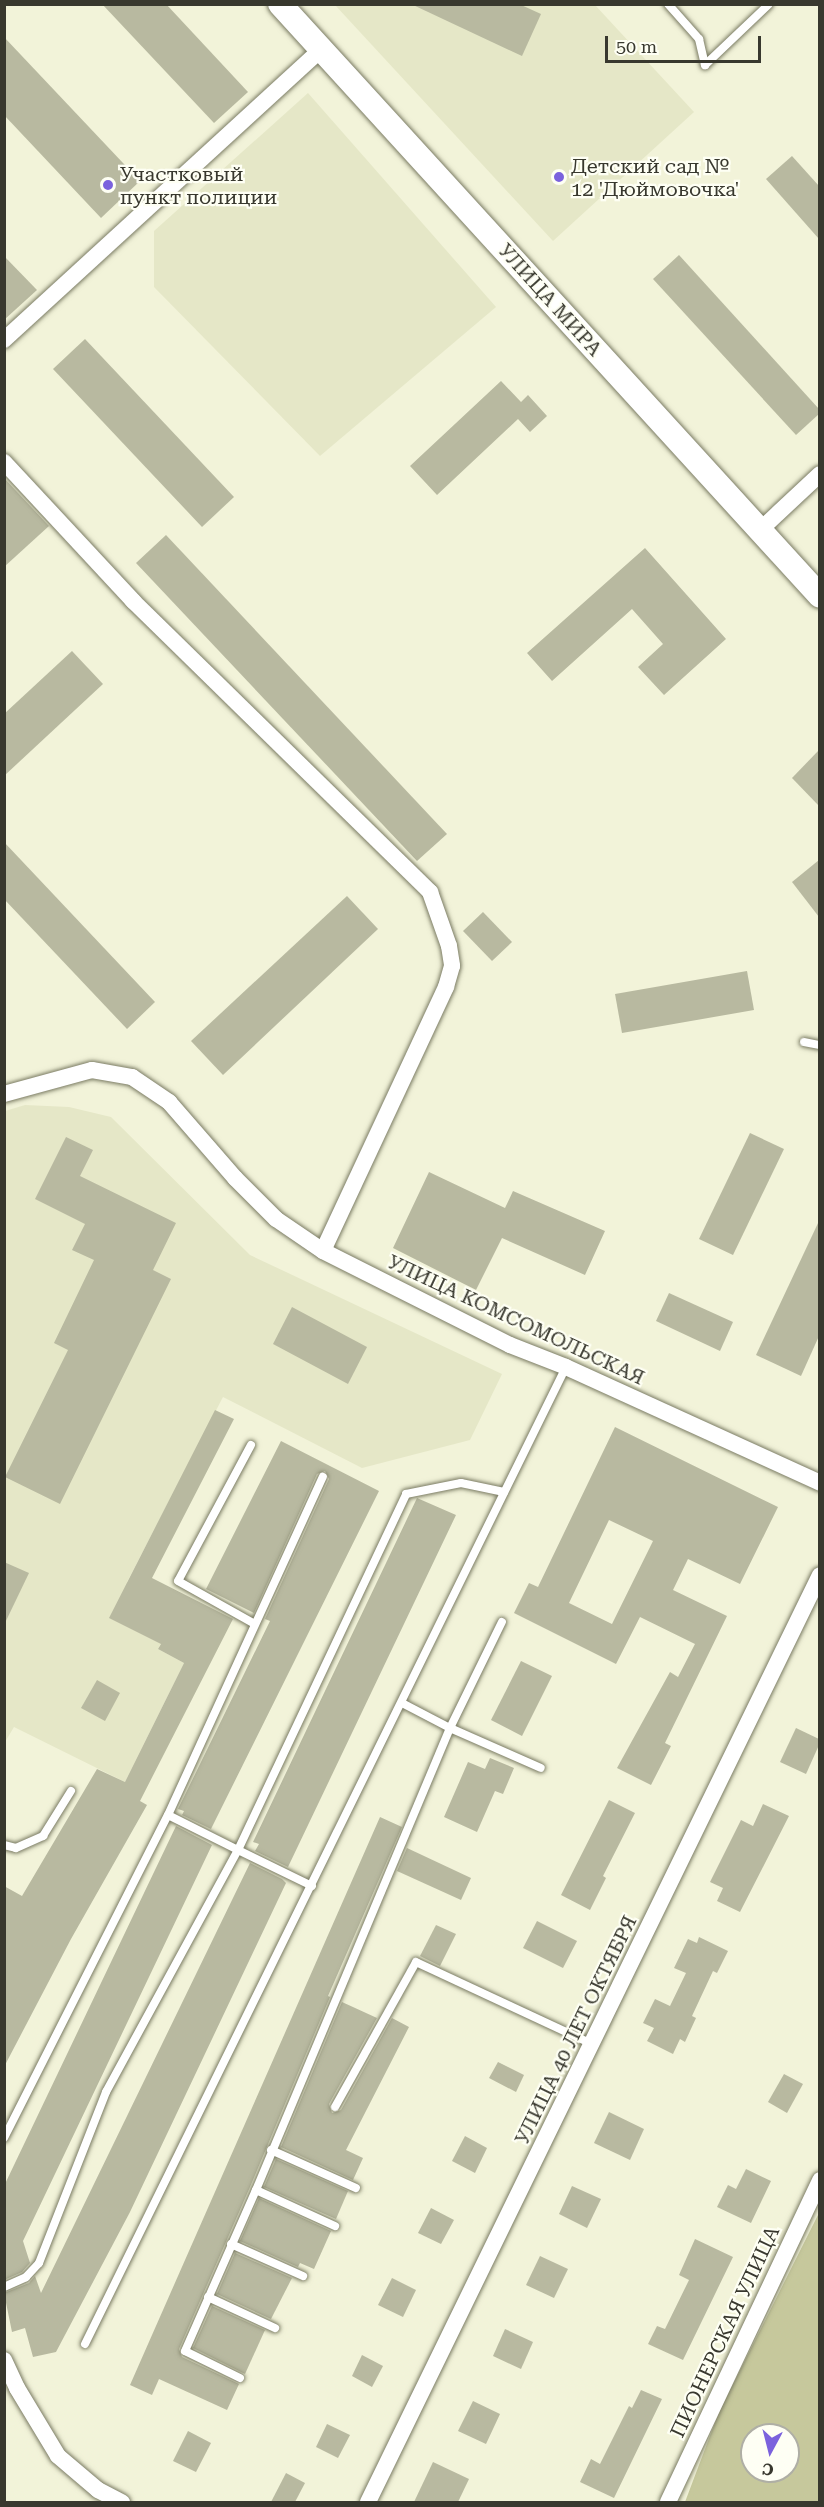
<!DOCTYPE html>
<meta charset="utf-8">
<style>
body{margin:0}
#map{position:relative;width:824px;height:2507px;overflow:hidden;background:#f2f3d9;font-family:"Roboto Serif",serif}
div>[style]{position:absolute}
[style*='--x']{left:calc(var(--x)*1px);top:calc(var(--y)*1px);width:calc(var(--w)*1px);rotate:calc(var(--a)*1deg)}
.built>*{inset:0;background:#e5e7c7}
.green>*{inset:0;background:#c6c89c}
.building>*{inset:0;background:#b8b9a0}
.roads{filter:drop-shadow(0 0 2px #7a7b63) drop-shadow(0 0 2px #7a7b63)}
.lane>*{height:8px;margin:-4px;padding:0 4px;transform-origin:4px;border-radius:4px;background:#fff}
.street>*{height:16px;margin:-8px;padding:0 8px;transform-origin:8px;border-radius:8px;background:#fff}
.secondary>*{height:24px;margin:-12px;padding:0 12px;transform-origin:12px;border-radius:12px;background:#fff}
.dots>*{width:16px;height:16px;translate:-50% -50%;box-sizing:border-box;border:3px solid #fefff4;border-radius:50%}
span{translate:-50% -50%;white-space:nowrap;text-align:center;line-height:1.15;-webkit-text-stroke:4.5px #fefff4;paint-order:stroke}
.poi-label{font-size:20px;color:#38382e}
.left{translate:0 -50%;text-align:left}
.street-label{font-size:20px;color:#38382e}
.frame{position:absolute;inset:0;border:6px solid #38382e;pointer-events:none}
.north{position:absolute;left:740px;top:2423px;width:60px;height:60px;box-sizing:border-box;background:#fefff4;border:2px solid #afafa5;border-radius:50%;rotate:187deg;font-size:16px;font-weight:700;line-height:24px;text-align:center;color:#38382e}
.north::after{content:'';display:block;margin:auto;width:21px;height:27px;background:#7b62dd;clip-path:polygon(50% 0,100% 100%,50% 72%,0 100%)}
.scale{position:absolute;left:605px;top:36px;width:156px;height:27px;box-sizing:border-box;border:3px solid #38382e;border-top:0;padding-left:8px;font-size:18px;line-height:21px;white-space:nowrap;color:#38382e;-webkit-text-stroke:4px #fefff4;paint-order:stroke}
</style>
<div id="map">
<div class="built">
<i style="clip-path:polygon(335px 5px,595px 5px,694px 112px,553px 241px)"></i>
<i style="clip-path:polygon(308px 93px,496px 307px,320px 456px,154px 287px,154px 231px)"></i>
<i style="clip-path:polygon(25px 1105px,69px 1107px,111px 1117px,250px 1255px,502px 1374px,470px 1440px,362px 1468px,223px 1397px,127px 1582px,180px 1609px,158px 1649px,184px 1663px,125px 1782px,14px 1727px,5px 1742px,5px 1111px)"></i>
</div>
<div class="green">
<i style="clip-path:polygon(evenodd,819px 2213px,819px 2502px,685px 2502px,719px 2412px,819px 2213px,752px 2435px,788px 2435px,788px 2471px,752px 2471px,752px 2435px)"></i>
</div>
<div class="building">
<i style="clip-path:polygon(102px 4px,166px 4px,248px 92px,214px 123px)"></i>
<i style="clip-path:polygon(411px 4px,519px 4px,541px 14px,522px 56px)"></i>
<i style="clip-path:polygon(4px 37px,140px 181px,101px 218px,4px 115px)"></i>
<i style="clip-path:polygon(792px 156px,819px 186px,819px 239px,766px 179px)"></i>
<i style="clip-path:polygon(679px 255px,819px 409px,819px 414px,796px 435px,653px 279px)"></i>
<i style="clip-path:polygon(4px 256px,37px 290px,4px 320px)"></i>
<i style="clip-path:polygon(85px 339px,234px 497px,202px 527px,53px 369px)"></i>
<i style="clip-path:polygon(501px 381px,521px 402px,528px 395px,547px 416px,530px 432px,518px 419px,437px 495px,410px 466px)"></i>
<i style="clip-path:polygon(4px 478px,49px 526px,4px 567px)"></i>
<i style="clip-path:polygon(166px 535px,447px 834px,417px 861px,136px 563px)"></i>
<i style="clip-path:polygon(645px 548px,726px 639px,664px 695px,638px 667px,663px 644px,632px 609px,552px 681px,527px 653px)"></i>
<i style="clip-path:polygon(72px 651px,103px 684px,4px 776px,4px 714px)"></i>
<i style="clip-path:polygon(819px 750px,819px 806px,792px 778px)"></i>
<i style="clip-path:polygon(4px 842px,155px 1002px,127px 1029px,4px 899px)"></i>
<i style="clip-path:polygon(819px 860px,819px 917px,792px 882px)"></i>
<i style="clip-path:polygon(347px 896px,378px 929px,223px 1075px,191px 1041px)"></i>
<i style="clip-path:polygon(483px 912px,512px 942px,492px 961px,463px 931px)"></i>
<i style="clip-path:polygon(747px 971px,754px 1010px,622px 1033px,615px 994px)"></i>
<i style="clip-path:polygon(750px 1133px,784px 1149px,733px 1255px,699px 1239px)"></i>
<i style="clip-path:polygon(66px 1137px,93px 1150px,80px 1176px,176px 1223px,153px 1270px,171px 1279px,60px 1504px,5px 1477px,68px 1350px,54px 1343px,94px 1260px,72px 1250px,85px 1224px,35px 1199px)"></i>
<i style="clip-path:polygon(429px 1172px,505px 1208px,513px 1191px,605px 1231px,585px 1275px,502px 1238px,476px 1290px,393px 1248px)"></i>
<i style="clip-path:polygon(819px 1221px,819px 1336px,801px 1376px,756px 1355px)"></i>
<i style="clip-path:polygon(669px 1293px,733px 1322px,720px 1351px,656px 1321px)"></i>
<i style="clip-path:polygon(292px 1307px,367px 1347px,348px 1384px,273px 1344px)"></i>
<i style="clip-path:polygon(215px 1410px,234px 1419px,152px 1578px,233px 1619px,140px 1801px,147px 1805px,71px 1939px,4px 2067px,4px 1886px,22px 1896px,97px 1769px,125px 1782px,184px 1663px,158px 1649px,161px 1644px,109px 1618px)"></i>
<i style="clip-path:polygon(evenodd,615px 1427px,778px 1507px,740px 1584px,688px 1559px,673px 1590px,727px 1616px,665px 1743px,671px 1746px,651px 1785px,617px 1768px,670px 1672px,678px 1677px,695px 1644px,640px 1617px,616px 1664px,514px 1613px,529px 1583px,538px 1587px,615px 1427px,609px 1520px,653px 1541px,612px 1624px,569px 1603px,609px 1520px)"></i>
<i style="clip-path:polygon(281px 1441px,379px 1491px,211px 1829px,182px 1815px,184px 1811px,178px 1809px,270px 1621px,265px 1619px,329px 1479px,325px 1471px,317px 1474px,254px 1613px,206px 1589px)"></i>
<i style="clip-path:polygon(417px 1498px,456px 1515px,288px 1867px,255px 1851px,259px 1844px,253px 1842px)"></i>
<i style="clip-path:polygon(4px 1562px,29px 1573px,4px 1625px)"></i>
<i style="clip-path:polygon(521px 1661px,552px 1676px,522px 1736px,491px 1720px)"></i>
<i style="clip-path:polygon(97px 1680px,120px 1693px,105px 1721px,81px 1708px)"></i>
<i style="clip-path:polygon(796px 1728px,819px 1739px,819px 1745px,806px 1774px,780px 1762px)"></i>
<i style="clip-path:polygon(490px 1758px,514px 1768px,503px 1794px,495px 1791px,477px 1832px,444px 1817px,468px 1762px,485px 1769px)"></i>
<i style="clip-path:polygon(609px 1800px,635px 1813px,603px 1876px,606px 1878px,590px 1910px,561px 1895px)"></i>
<i style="clip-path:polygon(763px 1804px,789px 1816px,740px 1912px,717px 1901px,723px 1888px,710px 1882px,741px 1820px,753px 1826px)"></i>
<i style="clip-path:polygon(380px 1817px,402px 1827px,328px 1996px,330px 1997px,250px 2187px,179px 2349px,182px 2357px,239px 2384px,227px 2410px,159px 2379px,152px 2395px,130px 2385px)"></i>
<i style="clip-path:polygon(176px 1826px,212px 1845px,23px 2241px,30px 2263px,22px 2272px,4px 2280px,4px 2186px)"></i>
<i style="clip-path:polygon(407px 1848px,471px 1878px,461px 1900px,397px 1871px)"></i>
<i style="clip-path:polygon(250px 1863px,282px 1879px,286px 1883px,130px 2212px,56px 2352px,33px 2357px,25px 2328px,12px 2332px,4px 2293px,29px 2283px,35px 2276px,41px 2293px)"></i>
<i style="clip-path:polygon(537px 1921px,577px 1941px,563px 1968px,523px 1948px)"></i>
<i style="clip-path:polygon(436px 1925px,456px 1934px,440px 1966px,420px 1956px)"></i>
<i style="clip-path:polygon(699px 1937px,728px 1951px,717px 1973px,713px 1971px,692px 2016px,696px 2018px,685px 2042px,680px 2039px,673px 2054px,647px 2041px,654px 2028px,643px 2023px,655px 1999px,670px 2006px,686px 1973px,674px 1968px,688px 1939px,697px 1943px)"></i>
<i style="clip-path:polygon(342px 2002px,377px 2018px,329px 2104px,332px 2113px,341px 2110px,392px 2018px,409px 2027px,346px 2150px,363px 2158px,353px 2180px,281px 2147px)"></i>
<i style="clip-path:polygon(498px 2062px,524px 2075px,516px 2092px,489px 2078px)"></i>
<i style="clip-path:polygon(784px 2074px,803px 2084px,787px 2113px,768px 2102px)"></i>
<i style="clip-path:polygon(609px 2112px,644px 2129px,630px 2160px,594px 2143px)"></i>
<i style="clip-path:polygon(465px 2136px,487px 2148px,475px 2173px,452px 2161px)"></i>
<i style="clip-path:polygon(276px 2159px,348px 2191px,336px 2219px,264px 2187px)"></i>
<i style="clip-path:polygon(746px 2169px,771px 2181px,751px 2223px,717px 2207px,728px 2185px,736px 2189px)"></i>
<i style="clip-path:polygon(572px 2186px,601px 2199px,587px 2228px,559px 2214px)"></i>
<i style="clip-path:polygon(259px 2198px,331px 2231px,314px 2269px,300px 2263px,298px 2267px,240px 2241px)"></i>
<i style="clip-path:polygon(431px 2208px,454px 2220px,441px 2244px,418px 2233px)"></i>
<i style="clip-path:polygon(695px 2239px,733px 2257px,683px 2360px,648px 2344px,657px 2326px,665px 2329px,689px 2280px,679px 2275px)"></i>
<i style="clip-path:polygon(235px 2253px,292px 2278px,271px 2319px,217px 2294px)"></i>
<i style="clip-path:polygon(540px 2256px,568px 2269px,554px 2298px,526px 2285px)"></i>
<i style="clip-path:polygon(392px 2278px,416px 2290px,403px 2317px,378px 2305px)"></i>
<i style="clip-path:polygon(212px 2306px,265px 2330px,245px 2374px,193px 2348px)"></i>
<i style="clip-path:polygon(505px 2329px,533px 2342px,521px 2369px,493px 2356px)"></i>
<i style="clip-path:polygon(362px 2355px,383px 2366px,372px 2387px,352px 2376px)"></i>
<i style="clip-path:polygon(641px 2390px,662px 2399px,614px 2498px,580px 2482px,591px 2459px,600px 2464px,629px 2406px,632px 2408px)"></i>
<i style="clip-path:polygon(473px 2401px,500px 2414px,486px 2444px,458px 2431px)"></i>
<i style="clip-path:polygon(327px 2424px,350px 2435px,338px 2458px,316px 2447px)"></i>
<i style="clip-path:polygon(188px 2431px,211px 2443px,196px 2472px,173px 2461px)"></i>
<i style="clip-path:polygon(433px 2462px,469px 2479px,458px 2502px,414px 2502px)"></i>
<i style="clip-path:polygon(286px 2473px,305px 2483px,295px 2502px,271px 2502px)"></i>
</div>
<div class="roads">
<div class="lane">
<i style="--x:668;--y:4;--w:47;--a:48.5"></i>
<i style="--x:699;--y:39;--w:27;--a:77"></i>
<i style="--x:705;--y:65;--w:88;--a:-43.6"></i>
<i style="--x:804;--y:1042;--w:16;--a:11"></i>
<i style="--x:251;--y:1445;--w:154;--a:118.2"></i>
<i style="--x:178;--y:1581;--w:88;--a:29.2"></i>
<i style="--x:402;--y:1703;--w:54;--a:27.5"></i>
<i style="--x:450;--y:1728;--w:99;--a:23.7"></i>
<i style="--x:4;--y:1845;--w:12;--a:14"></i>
<i style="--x:16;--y:1848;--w:30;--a:-24"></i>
<i style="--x:43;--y:1836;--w:53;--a:-58.1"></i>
<i style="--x:312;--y:1886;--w:82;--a:-154.1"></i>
<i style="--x:238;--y:1850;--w:394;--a:-64.7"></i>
<i style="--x:406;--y:1494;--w:56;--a:-11.3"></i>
<i style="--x:461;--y:1483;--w:44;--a:11.8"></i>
<i style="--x:335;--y:2107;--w:166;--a:-60.8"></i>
<i style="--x:416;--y:1962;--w:194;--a:25"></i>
<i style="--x:4;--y:2138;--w:362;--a:-63.1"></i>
<i style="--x:168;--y:1815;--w:372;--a:-65.4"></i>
<i style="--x:271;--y:2150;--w:93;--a:24.1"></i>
<i style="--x:256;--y:2190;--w:87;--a:24.5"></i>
<i style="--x:231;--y:2244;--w:79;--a:24"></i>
<i style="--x:4;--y:2287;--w:24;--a:-24"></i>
<i style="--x:26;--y:2277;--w:19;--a:-47"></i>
<i style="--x:39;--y:2263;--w:184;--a:-68.6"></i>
<i style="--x:106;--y:2092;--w:276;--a:-61.4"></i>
<i style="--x:238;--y:1850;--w:78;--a:-153.4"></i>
<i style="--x:208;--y:2297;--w:74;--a:24.8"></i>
<i style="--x:85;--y:2344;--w:1089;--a:-63.79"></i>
<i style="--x:240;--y:2378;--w:61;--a:-153.9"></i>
<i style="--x:185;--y:2351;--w:176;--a:-66.2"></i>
<i style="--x:256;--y:2190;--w:501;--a:-67.22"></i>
<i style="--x:450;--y:1728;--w:118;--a:-63.9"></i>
</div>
<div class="street">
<i style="--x:4;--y:340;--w:431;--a:-42.5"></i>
<i style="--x:4;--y:462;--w:190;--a:47.1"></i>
<i style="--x:133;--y:601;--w:416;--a:44.4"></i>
<i style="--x:430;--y:892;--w:57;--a:70.6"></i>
<i style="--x:449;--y:946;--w:20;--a:81"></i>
<i style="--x:452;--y:966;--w:22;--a:106"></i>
<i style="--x:446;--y:987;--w:291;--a:115"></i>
<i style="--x:759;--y:531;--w:83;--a:-43.1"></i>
<i style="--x:4;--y:1094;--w:91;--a:-15.3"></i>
<i style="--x:92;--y:1070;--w:41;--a:9.9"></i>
<i style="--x:132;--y:1077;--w:45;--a:34"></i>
<i style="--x:169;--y:1102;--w:101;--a:49"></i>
<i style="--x:235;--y:1178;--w:58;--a:45"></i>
<i style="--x:276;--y:1219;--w:57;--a:34.2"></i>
<i style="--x:323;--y:1251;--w:209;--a:26.7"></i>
<i style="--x:510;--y:1345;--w:60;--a:21.4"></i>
<i style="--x:566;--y:1367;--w:279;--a:24.5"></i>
<i style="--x:4;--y:2360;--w:31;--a:65"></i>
<i style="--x:17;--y:2388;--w:79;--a:58.9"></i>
<i style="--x:58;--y:2456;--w:52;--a:40.4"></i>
<i style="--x:98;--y:2490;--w:27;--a:27"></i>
<i style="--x:368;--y:2502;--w:1031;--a:-64.01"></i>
<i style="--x:668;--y:2502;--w:356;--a:-64.7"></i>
</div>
<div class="secondary">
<i style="--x:280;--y:4;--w:801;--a:47.63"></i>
</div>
</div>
<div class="dots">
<i style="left:559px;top:177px;background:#7b62dd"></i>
<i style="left:108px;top:185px;background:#7b62dd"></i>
</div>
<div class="poi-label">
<span class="left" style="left:571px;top:178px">Детский сад №<br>12 'Дюймовочка'</span>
<span class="left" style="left:120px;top:186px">Участковый<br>пункт полиции</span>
</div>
<div class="street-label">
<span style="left:550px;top:300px;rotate:48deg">УЛИЦА МИРА</span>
<span style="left:516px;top:1320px;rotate:25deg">УЛИЦА КОМСОМОЛЬСКАЯ</span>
<span style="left:576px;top:2030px;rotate:-64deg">УЛИЦА 40 ЛЕТ ОКТЯБРЯ</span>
<span style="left:725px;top:2332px;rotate:-65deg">ПИОНЕРСКАЯ УЛИЦА</span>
</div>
<div class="frame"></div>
<div class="north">С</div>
<div class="scale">50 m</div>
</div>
